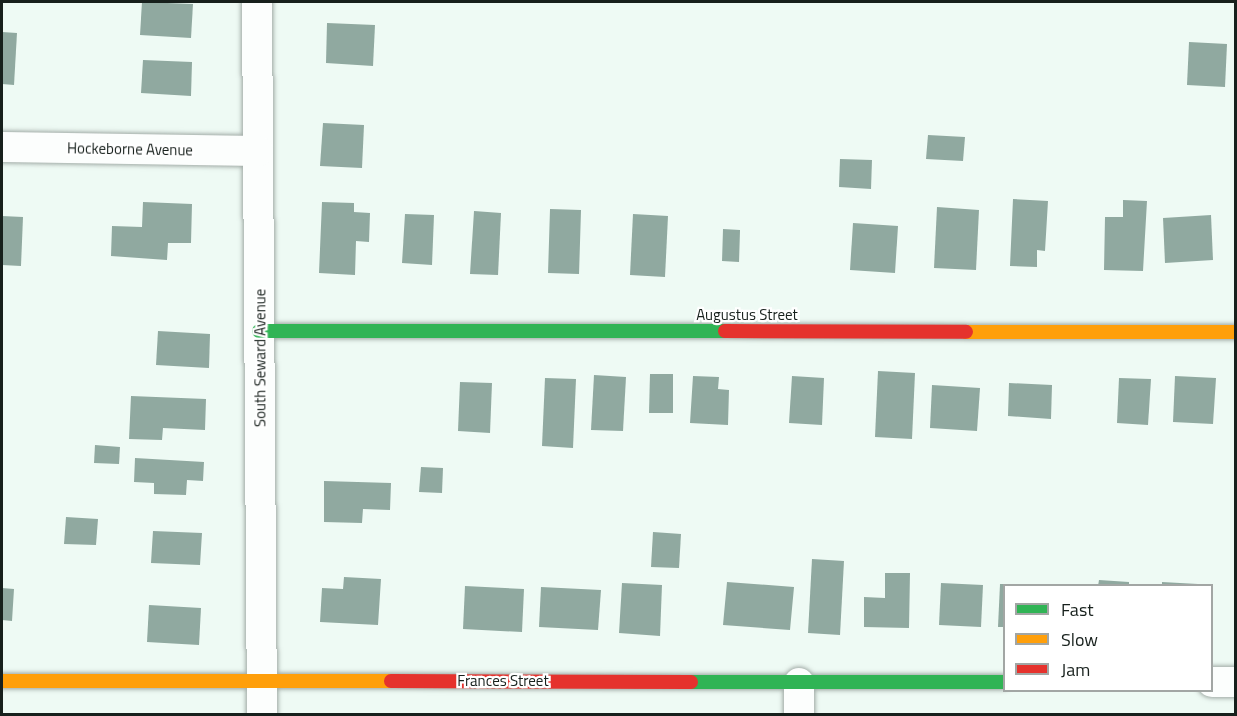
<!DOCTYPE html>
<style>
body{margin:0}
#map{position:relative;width:1237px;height:716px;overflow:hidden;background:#eefaf4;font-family:"Titillium Web",sans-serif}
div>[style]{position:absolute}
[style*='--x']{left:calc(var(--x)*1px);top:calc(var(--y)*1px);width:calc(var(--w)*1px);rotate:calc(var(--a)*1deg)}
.building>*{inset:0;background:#90a9a0}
.roads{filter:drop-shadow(0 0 2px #a3ada8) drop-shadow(0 0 2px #a3ada8)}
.street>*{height:30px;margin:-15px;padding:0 15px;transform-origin:15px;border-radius:15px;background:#fcfefd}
.fast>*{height:14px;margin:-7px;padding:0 7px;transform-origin:7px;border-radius:7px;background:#30b455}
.slow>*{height:14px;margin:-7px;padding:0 7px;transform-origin:7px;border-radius:7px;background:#ff9f0a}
.jam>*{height:14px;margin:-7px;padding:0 7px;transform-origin:7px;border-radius:7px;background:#e5322d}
span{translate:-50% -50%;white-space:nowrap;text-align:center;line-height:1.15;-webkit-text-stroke:4.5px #fff;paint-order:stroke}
.street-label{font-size:15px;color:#17201c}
.frame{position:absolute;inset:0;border:3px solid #17201c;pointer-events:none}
.legend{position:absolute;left:1003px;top:584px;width:210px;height:108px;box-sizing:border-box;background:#fff;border:2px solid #a2a6a4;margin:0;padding:8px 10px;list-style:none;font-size:18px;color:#17201c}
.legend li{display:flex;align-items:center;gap:12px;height:30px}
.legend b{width:30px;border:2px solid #a2a6a4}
</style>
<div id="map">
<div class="building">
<i style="clip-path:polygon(142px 2px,193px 4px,191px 38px,140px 35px)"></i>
<i style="clip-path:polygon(327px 23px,375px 25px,373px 66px,326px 63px)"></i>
<i style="clip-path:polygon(2px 32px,17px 33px,14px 85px,2px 84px)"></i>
<i style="clip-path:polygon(1189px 42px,1227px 44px,1225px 87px,1187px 85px)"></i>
<i style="clip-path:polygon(143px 60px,192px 62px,191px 96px,141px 93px)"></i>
<i style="clip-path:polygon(323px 123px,364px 125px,362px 168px,320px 166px)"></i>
<i style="clip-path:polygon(928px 135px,965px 137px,963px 161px,926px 159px)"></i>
<i style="clip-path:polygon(840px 159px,872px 160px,871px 189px,839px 187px)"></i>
<i style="clip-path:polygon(1013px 199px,1048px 201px,1045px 251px,1037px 250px,1037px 267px,1010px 266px)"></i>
<i style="clip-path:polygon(1123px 200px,1147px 201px,1143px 271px,1104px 270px,1105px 217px,1123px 217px)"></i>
<i style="clip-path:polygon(143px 202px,192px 204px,191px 243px,168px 243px,167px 260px,111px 256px,112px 226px,142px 227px)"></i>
<i style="clip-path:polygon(322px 202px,354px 203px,354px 212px,370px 213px,369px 242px,356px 241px,355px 275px,319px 273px)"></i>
<i style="clip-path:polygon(937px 207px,979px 210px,976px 270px,934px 268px)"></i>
<i style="clip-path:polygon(550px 209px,581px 210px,579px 274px,548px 273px)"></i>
<i style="clip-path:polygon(474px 211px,501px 213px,498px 275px,470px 274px)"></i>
<i style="clip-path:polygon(405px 214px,434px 215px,432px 265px,402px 263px)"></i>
<i style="clip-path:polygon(633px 214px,668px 216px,665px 277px,630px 275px)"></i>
<i style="clip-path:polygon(1211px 215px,1213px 260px,1165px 263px,1163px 218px)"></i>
<i style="clip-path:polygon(2px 216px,23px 217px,21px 266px,2px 265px)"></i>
<i style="clip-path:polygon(853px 223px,898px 226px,895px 273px,850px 270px)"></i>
<i style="clip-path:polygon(723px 229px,740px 230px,739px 262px,722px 261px)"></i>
<i style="clip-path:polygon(158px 331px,210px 334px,209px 368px,156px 365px)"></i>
<i style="clip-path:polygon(878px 371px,915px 373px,912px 439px,875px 437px)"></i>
<i style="clip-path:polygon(650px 374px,673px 374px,673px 413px,649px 413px)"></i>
<i style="clip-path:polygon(594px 375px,626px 377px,623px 431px,591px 430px)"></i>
<i style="clip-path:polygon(693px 376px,719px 377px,718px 389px,729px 390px,728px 425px,690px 423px)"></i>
<i style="clip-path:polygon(792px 376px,824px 378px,822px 425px,789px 423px)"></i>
<i style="clip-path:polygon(1175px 376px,1216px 378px,1213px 424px,1173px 422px)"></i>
<i style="clip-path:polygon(545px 378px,576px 379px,573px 448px,542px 446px)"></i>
<i style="clip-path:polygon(1119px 378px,1151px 379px,1148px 425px,1117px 423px)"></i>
<i style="clip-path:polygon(460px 382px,492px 383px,490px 433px,458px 431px)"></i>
<i style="clip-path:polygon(1009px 383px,1052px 385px,1051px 419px,1008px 416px)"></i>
<i style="clip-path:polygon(932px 385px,980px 388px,977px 431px,930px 428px)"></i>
<i style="clip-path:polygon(131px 396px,206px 399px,205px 430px,163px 428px,162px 440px,129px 439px)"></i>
<i style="clip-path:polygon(95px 445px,120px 447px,119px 464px,94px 463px)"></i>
<i style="clip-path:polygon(135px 458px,204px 462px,203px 481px,187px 480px,186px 495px,154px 494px,154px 483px,134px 482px)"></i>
<i style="clip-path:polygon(421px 467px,443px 468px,442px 493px,419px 492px)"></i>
<i style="clip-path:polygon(324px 481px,391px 483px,390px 510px,363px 509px,362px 523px,324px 522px)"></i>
<i style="clip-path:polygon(66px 517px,98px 519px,96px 545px,64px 544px)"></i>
<i style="clip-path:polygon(153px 531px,202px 533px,200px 565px,151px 563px)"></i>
<i style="clip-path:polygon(653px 532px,681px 534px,679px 568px,651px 567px)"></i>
<i style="clip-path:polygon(812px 559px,844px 561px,840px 635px,808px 633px)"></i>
<i style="clip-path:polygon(885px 573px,910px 573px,909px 628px,864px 627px,864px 597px,885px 598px)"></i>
<i style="clip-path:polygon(344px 577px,381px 579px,378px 625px,320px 622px,322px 588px,343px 589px)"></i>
<i style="clip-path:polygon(1099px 580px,1129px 582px,1129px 586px,1098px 586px)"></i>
<i style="clip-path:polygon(727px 582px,794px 587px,790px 630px,723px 625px)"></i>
<i style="clip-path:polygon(1162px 582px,1198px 584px,1198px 586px,1162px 586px)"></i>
<i style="clip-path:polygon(622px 583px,662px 585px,660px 636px,619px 633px)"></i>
<i style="clip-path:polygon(941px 583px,983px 585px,981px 627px,939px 625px)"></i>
<i style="clip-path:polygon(1000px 584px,1004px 584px,1004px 627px,998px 627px)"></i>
<i style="clip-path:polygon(465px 586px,524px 589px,522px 632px,463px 629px)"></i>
<i style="clip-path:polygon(541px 587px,601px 590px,598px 630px,539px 627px)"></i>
<i style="clip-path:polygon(2px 588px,14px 589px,12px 621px,2px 620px)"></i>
<i style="clip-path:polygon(149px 605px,201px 608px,199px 645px,147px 642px)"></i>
</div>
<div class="roads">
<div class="street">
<i style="--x:257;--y:2;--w:712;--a:89.6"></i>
<i style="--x:2;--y:147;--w:256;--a:0.9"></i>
<i style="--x:1212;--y:682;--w:24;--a:0"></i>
<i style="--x:799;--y:683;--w:31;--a:90"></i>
</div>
<div class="fast">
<i style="--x:259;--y:331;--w:466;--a:0"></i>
<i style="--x:691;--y:682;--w:313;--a:0"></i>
</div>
<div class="slow">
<i style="--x:966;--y:332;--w:270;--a:0"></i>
<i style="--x:2;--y:681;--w:389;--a:0"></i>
</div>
<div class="jam">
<i style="--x:725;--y:331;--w:241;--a:0.2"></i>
<i style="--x:391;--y:681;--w:300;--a:0.2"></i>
</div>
</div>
<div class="street-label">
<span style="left:130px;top:149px;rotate:1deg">Hockeborne Avenue</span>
<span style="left:747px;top:315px">Augustus Street</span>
<span style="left:260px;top:358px;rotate:-90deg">South Seward Avenue</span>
<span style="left:503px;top:681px">Frances Street</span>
</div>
<div class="frame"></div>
<ul class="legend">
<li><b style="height:8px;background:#30b455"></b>Fast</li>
<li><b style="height:8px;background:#ff9f0a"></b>Slow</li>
<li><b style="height:8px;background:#e5322d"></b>Jam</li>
</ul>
</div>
